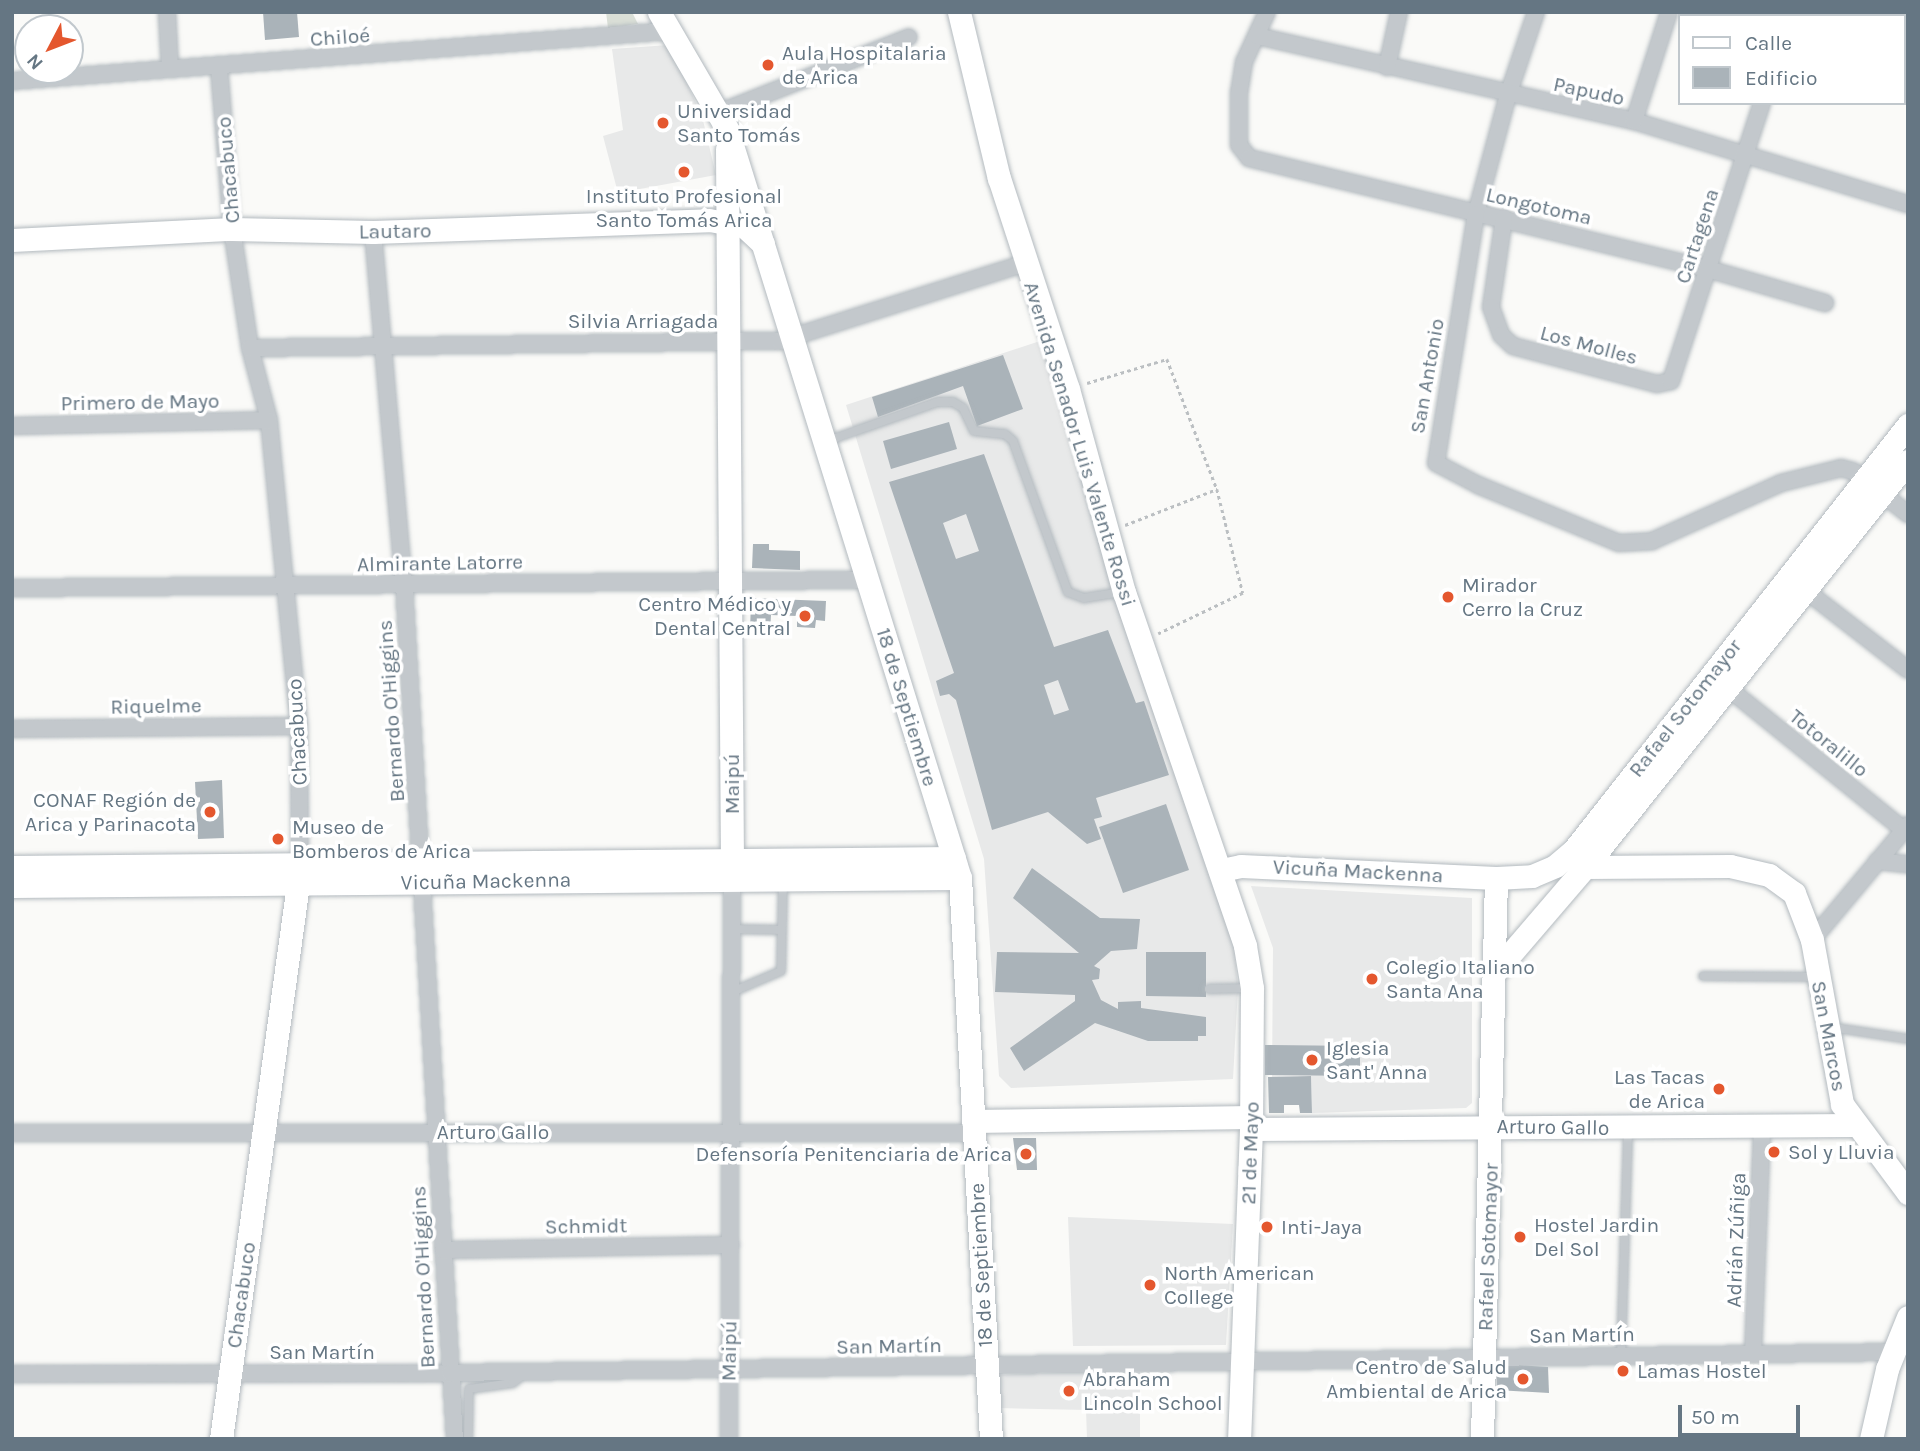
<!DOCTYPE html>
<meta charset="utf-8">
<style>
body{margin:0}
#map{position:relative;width:1920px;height:1451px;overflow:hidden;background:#fafaf8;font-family:Karla,sans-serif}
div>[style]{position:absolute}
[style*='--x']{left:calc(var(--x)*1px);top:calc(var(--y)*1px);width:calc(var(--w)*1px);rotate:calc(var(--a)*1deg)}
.built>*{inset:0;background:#e8e9e9}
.green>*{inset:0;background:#dadfd7}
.building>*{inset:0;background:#aab3b9}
.path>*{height:2.5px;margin-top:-1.25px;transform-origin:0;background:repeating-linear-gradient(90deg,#bbbfc2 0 3.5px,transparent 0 7px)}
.roads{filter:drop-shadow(0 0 2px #b3babf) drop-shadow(0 0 2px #b3babf)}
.lane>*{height:8px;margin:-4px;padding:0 4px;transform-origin:4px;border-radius:4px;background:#c3c8cc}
.street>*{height:16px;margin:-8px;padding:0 8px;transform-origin:8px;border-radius:8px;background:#c3c8cc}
.secondary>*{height:23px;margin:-11.5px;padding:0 11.5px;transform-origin:11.5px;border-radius:11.5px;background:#fff}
.dots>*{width:19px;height:19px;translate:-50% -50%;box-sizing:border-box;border:4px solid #fff;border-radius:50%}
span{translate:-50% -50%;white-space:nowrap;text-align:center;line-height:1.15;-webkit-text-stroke:7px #fff;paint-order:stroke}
.street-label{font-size:21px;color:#657683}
.poi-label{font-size:21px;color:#657683}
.left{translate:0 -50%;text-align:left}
.right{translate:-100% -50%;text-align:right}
.frame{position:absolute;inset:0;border:14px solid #657683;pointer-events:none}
.legend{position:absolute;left:1678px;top:14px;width:228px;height:91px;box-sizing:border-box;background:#fff;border:2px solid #c1c8cd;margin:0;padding:9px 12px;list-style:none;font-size:21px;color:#657683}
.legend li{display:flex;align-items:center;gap:14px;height:35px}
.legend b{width:35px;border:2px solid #c1c8cd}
.north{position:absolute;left:14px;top:14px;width:70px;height:70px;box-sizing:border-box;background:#fff;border:2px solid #c1c8cd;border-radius:50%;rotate:228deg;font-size:19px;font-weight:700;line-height:28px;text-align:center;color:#657683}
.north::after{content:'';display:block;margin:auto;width:24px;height:32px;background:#e4572e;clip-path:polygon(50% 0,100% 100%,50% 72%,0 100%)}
.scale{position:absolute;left:1678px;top:1405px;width:122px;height:32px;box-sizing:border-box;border:4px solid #657683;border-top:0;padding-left:9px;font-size:21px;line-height:24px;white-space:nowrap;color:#657683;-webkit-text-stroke:5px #fff;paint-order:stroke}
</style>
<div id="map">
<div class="built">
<i style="clip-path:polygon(669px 45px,702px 116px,716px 175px,618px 193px,603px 136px,623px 130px,612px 49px)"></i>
<i style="clip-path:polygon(1052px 337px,1231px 911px,1238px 989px,1233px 1079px,1011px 1088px,999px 1076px,984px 859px,846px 405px)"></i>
<i style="clip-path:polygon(1251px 886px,1472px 898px,1472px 1103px,1466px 1108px,1312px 1113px,1311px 1076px,1272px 1077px,1273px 948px)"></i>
<i style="clip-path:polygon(1068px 1217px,1233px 1224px,1226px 1345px,1073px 1346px)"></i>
<i style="clip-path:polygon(1083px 1371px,1140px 1372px,1140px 1439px,1087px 1439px,1086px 1410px,998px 1408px,999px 1375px)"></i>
</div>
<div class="green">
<i style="clip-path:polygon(606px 12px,632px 12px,638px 24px,608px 28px)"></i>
</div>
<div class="building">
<i style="clip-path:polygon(263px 12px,297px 12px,299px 37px,265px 40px)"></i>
<i style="clip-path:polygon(1003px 355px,1023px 409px,977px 426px,963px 386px,878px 417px,872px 397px)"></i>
<i style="clip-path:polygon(949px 422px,957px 449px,891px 469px,883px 441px)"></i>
<i style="clip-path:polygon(evenodd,984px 454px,1054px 647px,1108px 630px,1136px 703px,1144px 701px,1169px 775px,1096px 798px,1102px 817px,1094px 819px,1101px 839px,1087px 844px,1048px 812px,992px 830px,956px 700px,949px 694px,940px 696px,936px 681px,954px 673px,889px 482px,984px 454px,966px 514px,979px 551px,956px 559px,943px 523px,966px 514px,984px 454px,1058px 680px,1069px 710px,1054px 715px,1044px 685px,1058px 680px)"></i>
<i style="clip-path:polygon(753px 544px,769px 544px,769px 550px,800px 551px,800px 570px,752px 568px)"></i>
<i style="clip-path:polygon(751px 598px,826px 601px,825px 621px,816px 620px,815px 628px,797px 627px,797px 616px,771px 615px,770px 632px,750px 632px)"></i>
<i style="clip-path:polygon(222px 780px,224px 838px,198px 839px,195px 782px)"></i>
<i style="clip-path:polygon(1166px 804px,1189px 870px,1123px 893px,1099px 827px)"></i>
<i style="clip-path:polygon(1032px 868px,1100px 918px,1140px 919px,1137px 949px,1111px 951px,1094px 966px,1100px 969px,1099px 979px,1092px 980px,1101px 1000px,1118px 1009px,1118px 1002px,1141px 1001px,1141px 1008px,1206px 1017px,1206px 1036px,1198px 1036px,1198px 1041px,1148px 1041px,1095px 1023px,1024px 1071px,1010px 1048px,1075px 1001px,1075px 995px,995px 992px,997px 952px,1079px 953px,1013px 898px)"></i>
<i style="clip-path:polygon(1146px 952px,1206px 952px,1206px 997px,1146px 996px)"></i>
<i style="clip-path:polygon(1265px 1045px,1360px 1046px,1360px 1076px,1265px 1075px)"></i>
<i style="clip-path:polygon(1311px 1076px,1312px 1113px,1300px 1113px,1299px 1105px,1284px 1105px,1284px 1113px,1269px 1113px,1268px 1077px)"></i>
<i style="clip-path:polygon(1013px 1138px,1036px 1138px,1037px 1170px,1017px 1170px)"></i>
<i style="clip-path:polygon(1497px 1364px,1548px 1367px,1549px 1393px,1497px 1390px)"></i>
</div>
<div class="path">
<i style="--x:1087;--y:383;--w:84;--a:-16.7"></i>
<i style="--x:1167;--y:359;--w:139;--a:69"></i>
<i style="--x:1217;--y:489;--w:107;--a:76"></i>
<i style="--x:1243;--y:593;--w:94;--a:154.2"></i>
<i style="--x:1125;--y:525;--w:99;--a:-21.4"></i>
</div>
<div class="roads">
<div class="lane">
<i style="--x:827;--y:441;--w:118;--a:-19.4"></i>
<i style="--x:938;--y:402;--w:15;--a:0"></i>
<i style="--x:953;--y:402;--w:12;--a:31"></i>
<i style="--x:963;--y:408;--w:25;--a:64"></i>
<i style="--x:974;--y:431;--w:31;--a:6"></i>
<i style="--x:1005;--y:434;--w:11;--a:41"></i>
<i style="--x:1013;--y:441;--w:161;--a:70"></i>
<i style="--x:1068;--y:592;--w:17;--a:21"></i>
<i style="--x:1084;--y:598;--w:37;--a:-9"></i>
<i style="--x:731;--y:929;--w:51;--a:1.1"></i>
<i style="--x:1703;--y:976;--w:114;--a:0.5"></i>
<i style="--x:1209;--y:989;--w:40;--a:-1.4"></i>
<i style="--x:732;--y:992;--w:53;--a:-23.2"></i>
<i style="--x:781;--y:971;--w:90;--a:-88.7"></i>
<i style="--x:1830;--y:1027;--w:79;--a:8.7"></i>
<i style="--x:1621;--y:1356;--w:228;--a:-88.2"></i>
<i style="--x:468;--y:1439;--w:50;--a:-88.9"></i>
<i style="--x:469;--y:1389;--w:44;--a:-7.8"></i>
<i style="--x:513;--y:1383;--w:14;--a:-39"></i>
</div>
<div class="street">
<i style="--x:167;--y:12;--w:57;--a:87"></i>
<i style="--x:1267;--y:12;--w:55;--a:114.7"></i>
<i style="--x:1244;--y:62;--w:30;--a:99"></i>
<i style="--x:1239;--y:92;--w:53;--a:90"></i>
<i style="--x:1239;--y:145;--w:16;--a:52"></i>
<i style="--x:1249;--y:158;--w:472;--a:13.6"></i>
<i style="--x:1708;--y:269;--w:122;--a:16.2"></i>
<i style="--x:1536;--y:12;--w:88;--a:108.6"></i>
<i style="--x:1508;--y:95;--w:123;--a:105.1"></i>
<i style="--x:1476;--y:214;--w:252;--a:99.1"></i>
<i style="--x:1436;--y:463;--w:47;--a:27.6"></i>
<i style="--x:1478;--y:485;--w:152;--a:22.4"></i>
<i style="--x:1619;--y:543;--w:33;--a:-3"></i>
<i style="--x:1652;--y:541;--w:141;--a:-24.2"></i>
<i style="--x:1781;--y:483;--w:62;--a:-14"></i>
<i style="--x:1841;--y:468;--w:12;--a:14"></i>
<i style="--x:1853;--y:471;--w:70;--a:38"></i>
<i style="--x:1738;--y:12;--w:12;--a:20"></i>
<i style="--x:1791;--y:16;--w:4;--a:-63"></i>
<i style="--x:1257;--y:36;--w:386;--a:12.7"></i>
<i style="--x:1634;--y:121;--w:286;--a:16.9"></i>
<i style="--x:1904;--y:53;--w:4;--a:-27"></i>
<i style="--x:219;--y:67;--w:163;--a:85.4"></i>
<i style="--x:232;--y:229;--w:120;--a:81.4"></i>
<i style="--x:250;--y:348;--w:74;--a:75.2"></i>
<i style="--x:269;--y:420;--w:307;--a:84.4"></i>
<i style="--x:299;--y:726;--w:137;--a:89.6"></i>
<i style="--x:1387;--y:67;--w:56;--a:-77.7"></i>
<i style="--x:12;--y:81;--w:660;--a:-4.35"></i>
<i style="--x:721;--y:112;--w:202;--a:-21.7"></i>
<i style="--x:1634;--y:121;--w:114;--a:-72.2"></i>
<i style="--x:1504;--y:218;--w:90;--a:98.3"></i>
<i style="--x:1491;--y:307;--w:30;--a:70"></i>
<i style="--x:1501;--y:335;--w:16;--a:43"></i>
<i style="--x:1513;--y:346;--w:149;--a:14.8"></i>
<i style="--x:1657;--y:384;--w:14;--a:-12"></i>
<i style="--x:1671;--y:381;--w:293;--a:-71.9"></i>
<i style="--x:373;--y:232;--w:353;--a:85"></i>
<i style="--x:404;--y:584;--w:857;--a:86.59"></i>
<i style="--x:250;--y:348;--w:530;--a:-0.76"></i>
<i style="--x:780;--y:341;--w:255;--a:-17.6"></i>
<i style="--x:12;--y:426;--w:257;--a:-1.3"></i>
<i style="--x:12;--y:588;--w:856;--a:-0.54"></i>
<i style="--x:1805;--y:590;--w:130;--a:37.8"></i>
<i style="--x:1728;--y:688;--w:226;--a:38.9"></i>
<i style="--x:12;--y:729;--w:287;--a:-0.6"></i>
<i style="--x:1877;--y:861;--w:31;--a:6"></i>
<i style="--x:1812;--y:940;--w:150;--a:-50.1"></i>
<i style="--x:12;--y:1133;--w:961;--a:0"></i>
<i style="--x:443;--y:1250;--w:288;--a:-1"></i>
<i style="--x:1753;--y:1354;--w:225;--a:-87.7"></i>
<i style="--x:12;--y:1374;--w:438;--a:-0.1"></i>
<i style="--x:450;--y:1373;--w:1442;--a:-0.83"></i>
<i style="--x:729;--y:1439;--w:561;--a:-89.69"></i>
</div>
<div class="secondary">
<i style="--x:659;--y:12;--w:135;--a:59.8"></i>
<i style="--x:727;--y:129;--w:784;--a:72.72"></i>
<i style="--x:960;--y:878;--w:562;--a:86.84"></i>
<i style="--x:959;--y:12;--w:171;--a:76.5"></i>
<i style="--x:999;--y:178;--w:222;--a:71.9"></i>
<i style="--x:1068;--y:389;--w:211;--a:74.6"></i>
<i style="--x:1124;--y:592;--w:374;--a:71.1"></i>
<i style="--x:1245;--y:946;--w:43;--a:80.5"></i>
<i style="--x:1252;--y:988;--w:141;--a:90.4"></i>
<i style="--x:1251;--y:1129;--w:310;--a:92.2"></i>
<i style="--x:727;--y:149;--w:722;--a:89.6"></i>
<i style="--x:12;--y:240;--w:220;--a:-2.9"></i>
<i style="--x:232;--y:229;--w:141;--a:1.2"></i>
<i style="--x:373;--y:232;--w:336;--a:-2"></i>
<i style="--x:709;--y:220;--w:36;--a:10"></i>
<i style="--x:744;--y:226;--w:26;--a:43"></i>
<i style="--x:12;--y:867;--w:942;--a:-0.55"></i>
<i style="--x:1585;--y:867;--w:145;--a:-0.4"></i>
<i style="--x:1730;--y:866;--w:40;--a:13"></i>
<i style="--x:1769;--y:875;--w:31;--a:36"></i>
<i style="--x:1794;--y:893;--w:50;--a:69"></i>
<i style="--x:1812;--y:940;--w:167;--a:79.6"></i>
<i style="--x:1842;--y:1104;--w:111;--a:53.4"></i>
<i style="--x:1222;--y:870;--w:19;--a:-12"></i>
<i style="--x:1241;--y:866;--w:255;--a:2.7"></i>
<i style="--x:1496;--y:878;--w:36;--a:-3"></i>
<i style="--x:1532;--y:876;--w:25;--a:-23"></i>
<i style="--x:1555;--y:866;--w:25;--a:-40"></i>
<i style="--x:1574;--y:850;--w:541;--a:-51.84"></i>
<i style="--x:12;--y:886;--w:948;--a:-0.48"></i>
<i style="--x:1495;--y:972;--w:138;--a:-49.4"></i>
<i style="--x:1585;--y:867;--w:519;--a:-51.5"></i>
<i style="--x:973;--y:1121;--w:278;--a:-0.8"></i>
<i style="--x:1251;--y:1129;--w:603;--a:-0.38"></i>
<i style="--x:221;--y:1439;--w:574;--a:-82.1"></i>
<i style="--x:1482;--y:1439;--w:561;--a:-88.57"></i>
<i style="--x:1871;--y:1439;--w:72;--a:-77.1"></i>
<i style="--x:1887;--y:1369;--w:56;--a:-68"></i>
</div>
</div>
<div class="dots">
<i style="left:768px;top:65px;background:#e4572e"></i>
<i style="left:663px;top:123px;background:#e4572e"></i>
<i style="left:684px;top:172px;background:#e4572e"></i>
<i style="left:1448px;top:597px;background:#e4572e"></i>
<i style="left:805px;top:616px;background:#e4572e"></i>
<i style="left:210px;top:812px;background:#e4572e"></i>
<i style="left:278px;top:839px;background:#e4572e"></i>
<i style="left:1372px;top:979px;background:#e4572e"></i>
<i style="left:1312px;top:1060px;background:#e4572e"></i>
<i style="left:1719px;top:1089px;background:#e4572e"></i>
<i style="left:1774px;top:1152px;background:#e4572e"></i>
<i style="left:1026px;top:1154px;background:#e4572e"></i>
<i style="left:1267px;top:1227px;background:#e4572e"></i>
<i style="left:1520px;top:1237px;background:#e4572e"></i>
<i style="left:1150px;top:1285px;background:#e4572e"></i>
<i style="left:1623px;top:1371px;background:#e4572e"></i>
<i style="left:1523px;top:1379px;background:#e4572e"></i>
<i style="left:1069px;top:1391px;background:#e4572e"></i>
</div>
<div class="street-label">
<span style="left:340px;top:37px;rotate:-4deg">Chiloé</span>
<span style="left:1589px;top:91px;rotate:12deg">Papudo</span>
<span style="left:228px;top:170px;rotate:-95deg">Chacabuco</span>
<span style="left:1539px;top:206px;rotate:13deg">Longotoma</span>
<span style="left:395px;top:231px;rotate:-1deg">Lautaro</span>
<span style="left:1697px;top:236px;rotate:-72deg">Cartagena</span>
<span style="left:643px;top:321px">Silvia Arriagada</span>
<span style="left:1589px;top:345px;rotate:15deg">Los Molles</span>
<span style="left:1427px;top:376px;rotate:-80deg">San Antonio</span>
<span style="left:140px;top:402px;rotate:-1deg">Primero de Mayo</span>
<span style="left:1080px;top:444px;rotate:73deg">Avenida Senador Luis Valente Rossi</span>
<span style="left:440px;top:563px;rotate:-1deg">Almirante Latorre</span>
<span style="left:156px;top:706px;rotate:-1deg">Riquelme</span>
<span style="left:907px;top:707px;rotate:73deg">18 de Septiembre</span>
<span style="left:1685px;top:708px;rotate:-52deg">Rafael Sotomayor</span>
<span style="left:391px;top:711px;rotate:-94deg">Bernardo O'Higgins</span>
<span style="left:297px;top:732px;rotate:-93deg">Chacabuco</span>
<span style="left:1829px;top:743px;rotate:39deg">Totoralillo</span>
<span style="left:732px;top:784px;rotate:-90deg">Maipú</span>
<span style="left:1358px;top:871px;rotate:3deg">Vicuña Mackenna</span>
<span style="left:486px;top:881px;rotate:-1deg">Vicuña Mackenna</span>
<span style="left:1829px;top:1036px;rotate:79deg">San Marcos</span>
<span style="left:1553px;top:1127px;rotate:1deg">Arturo Gallo</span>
<span style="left:493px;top:1132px">Arturo Gallo</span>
<span style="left:1250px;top:1153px;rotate:-88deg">21 de Mayo</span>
<span style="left:586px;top:1226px;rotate:-1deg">Schmidt</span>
<span style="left:1736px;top:1240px;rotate:-88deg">Adrián Zúñiga</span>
<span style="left:1488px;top:1247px;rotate:-88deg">Rafael Sotomayor</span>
<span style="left:981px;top:1265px;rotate:-93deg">18 de Septiembre</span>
<span style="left:423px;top:1277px;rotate:-93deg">Bernardo O'Higgins</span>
<span style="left:241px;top:1295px;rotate:-82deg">Chacabuco</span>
<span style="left:1582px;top:1335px;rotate:-1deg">San Martín</span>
<span style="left:889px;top:1346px;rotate:-1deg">San Martín</span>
<span style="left:729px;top:1351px;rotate:-89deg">Maipú</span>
<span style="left:322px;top:1352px">San Martín</span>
</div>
<div class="poi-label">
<span class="left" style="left:782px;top:65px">Aula Hospitalaria<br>de Arica</span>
<span class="left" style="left:677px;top:123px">Universidad<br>Santo Tomás</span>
<span style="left:684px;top:208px">Instituto Profesional<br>Santo Tomás Arica</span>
<span class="left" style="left:1462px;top:597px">Mirador<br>Cerro la Cruz</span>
<span class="right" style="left:791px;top:616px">Centro Médico y<br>Dental Central</span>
<span class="right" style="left:196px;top:812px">CONAF Región de<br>Arica y Parinacota</span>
<span class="left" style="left:292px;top:839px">Museo de<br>Bomberos de Arica</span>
<span class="left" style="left:1386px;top:979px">Colegio Italiano<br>Santa Ana</span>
<span class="left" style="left:1326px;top:1060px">Iglesia<br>Sant' Anna</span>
<span class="right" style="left:1705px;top:1089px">Las Tacas<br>de Arica</span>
<span class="left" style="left:1788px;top:1152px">Sol y Lluvia</span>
<span class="right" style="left:1012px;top:1154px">Defensoría Penitenciaria de Arica</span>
<span class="left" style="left:1534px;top:1237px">Hostel Jardin<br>Del Sol</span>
<span class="left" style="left:1281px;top:1227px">Inti-Jaya</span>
<span class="left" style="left:1164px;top:1285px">North American<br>College</span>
<span class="right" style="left:1507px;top:1379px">Centro de Salud<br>Ambiental de Arica</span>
<span class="left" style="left:1637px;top:1371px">Lamas Hostel</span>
<span class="left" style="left:1083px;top:1391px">Abraham<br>Lincoln School</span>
</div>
<div class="frame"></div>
<ul class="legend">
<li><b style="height:9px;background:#fff"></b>Calle</li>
<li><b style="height:19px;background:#aab3b9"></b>Edificio</li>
</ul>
<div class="north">N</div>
<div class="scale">50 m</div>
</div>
